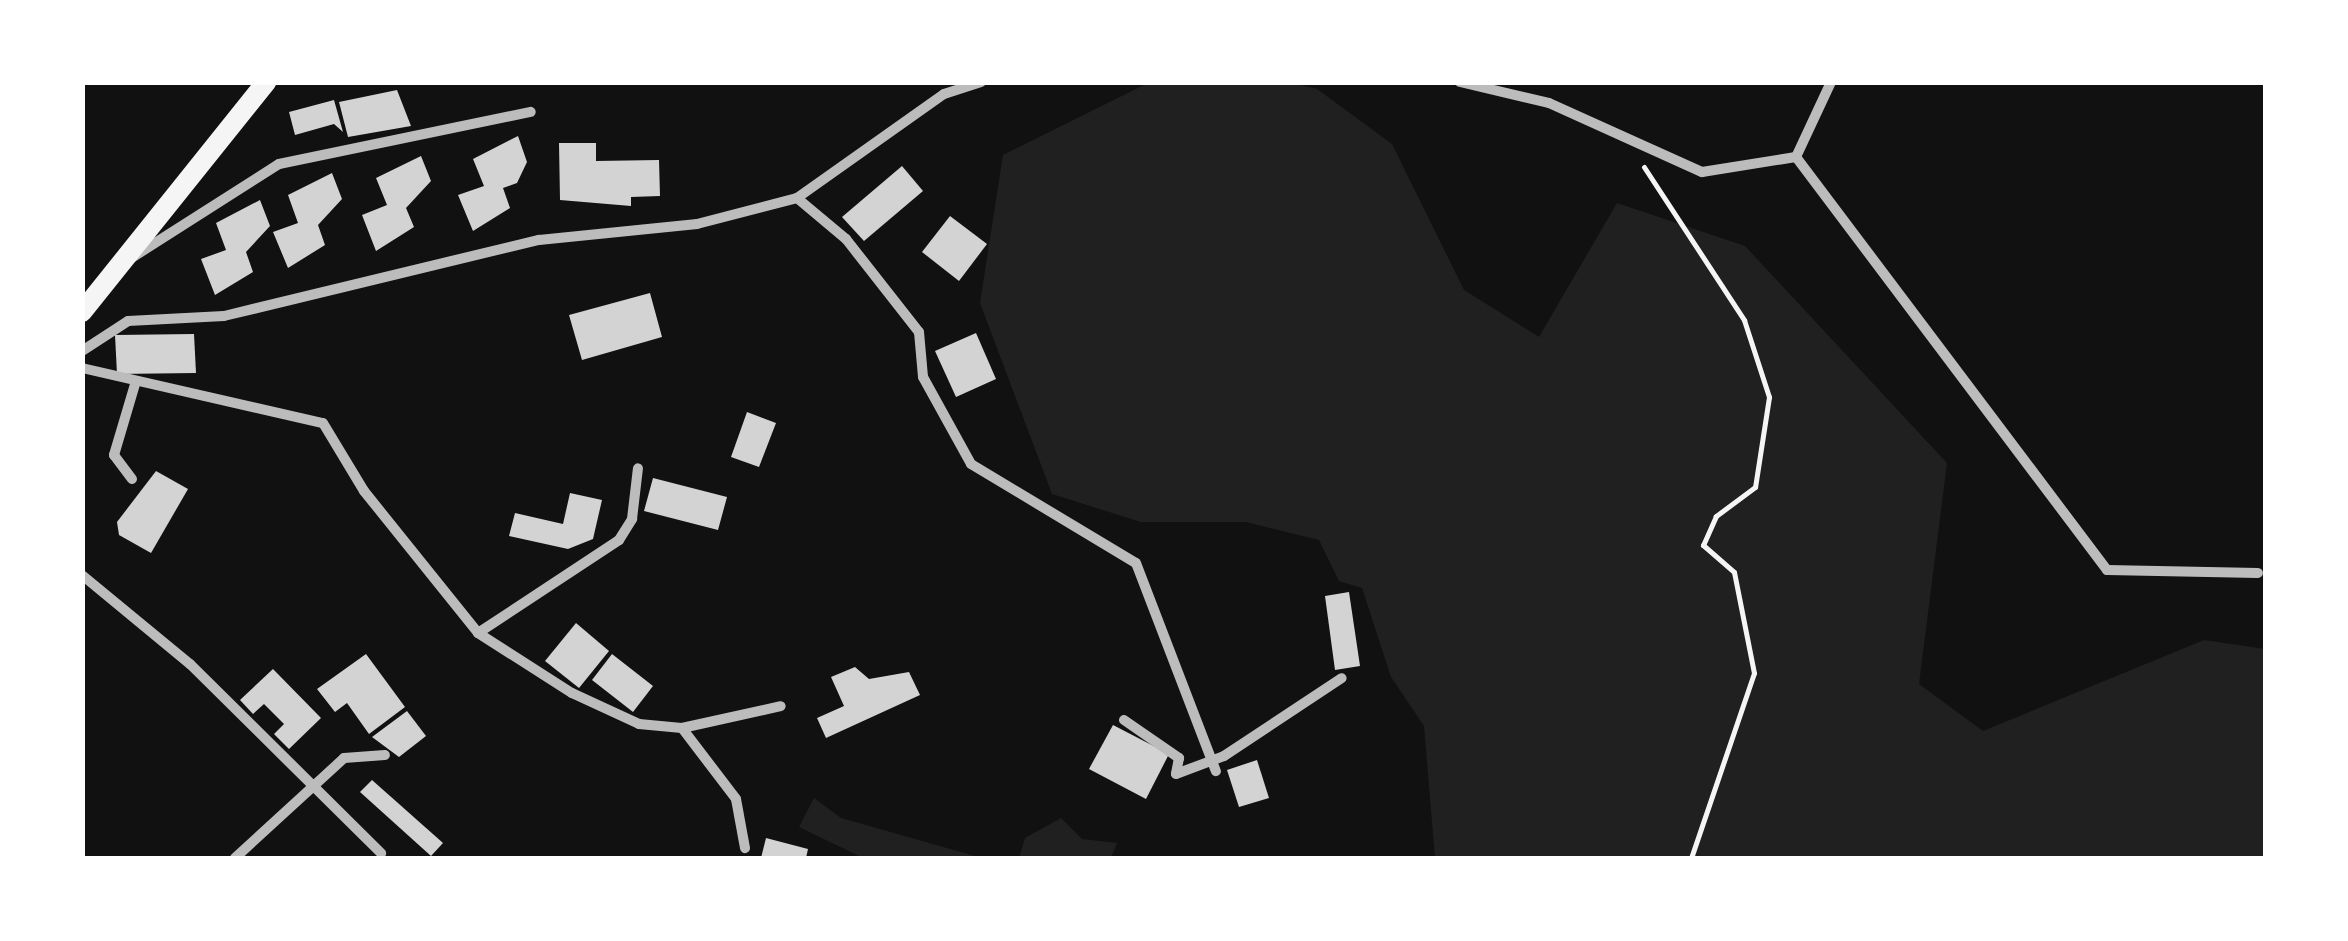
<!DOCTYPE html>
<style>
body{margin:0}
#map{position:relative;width:2348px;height:941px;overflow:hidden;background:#111;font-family:"Public Sans",sans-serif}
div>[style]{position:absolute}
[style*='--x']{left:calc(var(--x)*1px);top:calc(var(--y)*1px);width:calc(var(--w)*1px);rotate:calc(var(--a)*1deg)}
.green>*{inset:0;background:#202020}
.building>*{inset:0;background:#d3d3d3}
.path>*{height:5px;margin:-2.5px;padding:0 2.5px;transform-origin:2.5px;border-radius:2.5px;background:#f5f5f5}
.minor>*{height:10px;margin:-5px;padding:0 5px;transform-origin:5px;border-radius:5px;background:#bcbcbc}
.secondary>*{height:20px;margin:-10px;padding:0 10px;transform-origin:10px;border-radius:10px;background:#f5f5f5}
span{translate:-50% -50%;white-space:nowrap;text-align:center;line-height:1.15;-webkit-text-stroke:10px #fff;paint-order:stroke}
.frame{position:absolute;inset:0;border:85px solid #fff;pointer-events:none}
</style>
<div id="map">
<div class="green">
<i style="clip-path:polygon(1289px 82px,1317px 89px,1392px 144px,1464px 290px,1539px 337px,1617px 203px,1745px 246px,1947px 463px,1919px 684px,1983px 731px,2204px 640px,2265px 649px,2265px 858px,1435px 858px,1424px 726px,1391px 677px,1362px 588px,1339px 581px,1319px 540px,1246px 522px,1141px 522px,1052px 494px,980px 303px,1003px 155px,1148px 83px)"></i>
<i style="clip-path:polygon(814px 798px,841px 818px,982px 858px,863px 858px,799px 827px)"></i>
<i style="clip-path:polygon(1061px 818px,1082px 839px,1117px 843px,1111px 858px,1019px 858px,1025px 838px)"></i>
</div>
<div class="building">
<i style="clip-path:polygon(397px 90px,411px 126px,348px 137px,339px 102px)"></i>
<i style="clip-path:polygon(334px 100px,343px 132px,334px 124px,295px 135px,289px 112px)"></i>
<i style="clip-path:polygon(518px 136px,527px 162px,517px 183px,503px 188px,510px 208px,473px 231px,458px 195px,484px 186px,473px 159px)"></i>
<i style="clip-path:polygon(559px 143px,596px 143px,596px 161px,659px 160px,660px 196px,631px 197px,631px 206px,560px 200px)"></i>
<i style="clip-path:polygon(421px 156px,431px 181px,406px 208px,414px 227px,376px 251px,362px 215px,387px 205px,376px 178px)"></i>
<i style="clip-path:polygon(902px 166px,923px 191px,864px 241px,842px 217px)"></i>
<i style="clip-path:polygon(332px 173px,342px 199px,318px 225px,325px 245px,288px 268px,273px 232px,298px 223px,288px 195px)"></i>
<i style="clip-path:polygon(260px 200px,270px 226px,246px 252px,253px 272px,215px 295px,201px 259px,226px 250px,216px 223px)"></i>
<i style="clip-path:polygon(950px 216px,987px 244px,959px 281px,922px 252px)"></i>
<i style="clip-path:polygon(650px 293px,662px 337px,582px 360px,569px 315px)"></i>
<i style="clip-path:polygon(976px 333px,996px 379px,956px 397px,935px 351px)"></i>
<i style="clip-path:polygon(194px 334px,196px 373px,117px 374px,115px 335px)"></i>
<i style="clip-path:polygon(747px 412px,776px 423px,759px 467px,731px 457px)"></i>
<i style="clip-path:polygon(156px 471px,188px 489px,151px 553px,119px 535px,117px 522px)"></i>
<i style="clip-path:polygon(653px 478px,727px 497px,718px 530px,644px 511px)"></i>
<i style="clip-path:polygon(570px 493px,602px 500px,593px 539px,568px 549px,509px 536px,515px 513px,563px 524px)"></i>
<i style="clip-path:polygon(1349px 592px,1360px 666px,1335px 670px,1325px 596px)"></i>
<i style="clip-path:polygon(576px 623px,609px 651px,579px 688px,545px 661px)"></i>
<i style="clip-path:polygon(366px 654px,405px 707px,369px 734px,347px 703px,335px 712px,317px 689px)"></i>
<i style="clip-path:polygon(612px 654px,653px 686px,633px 712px,592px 680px)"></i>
<i style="clip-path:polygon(855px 667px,869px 679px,909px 672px,920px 695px,826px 738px,817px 718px,844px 706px,831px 677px)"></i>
<i style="clip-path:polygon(273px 669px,321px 718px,289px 749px,274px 734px,284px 724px,264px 704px,253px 714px,240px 700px)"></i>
<i style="clip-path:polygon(407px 711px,426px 736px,399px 757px,372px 737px)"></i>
<i style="clip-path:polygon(1113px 725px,1169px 754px,1146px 799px,1089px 769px)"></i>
<i style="clip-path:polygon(1257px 760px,1269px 798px,1239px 807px,1227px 770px)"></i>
<i style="clip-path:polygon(372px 780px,443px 843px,431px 856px,360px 792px)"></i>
<i style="clip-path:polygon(766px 838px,808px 849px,806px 858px,761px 858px)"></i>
</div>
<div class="path">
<i style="--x:1644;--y:167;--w:183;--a:56.8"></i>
<i style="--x:1744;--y:320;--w:81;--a:72"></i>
<i style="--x:1769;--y:397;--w:91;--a:98.8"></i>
<i style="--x:1755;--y:487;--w:49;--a:143.4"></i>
<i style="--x:1716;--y:516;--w:32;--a:114"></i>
<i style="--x:1703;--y:545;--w:41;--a:41.1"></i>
<i style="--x:1734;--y:572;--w:103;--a:78.8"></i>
<i style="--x:1754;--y:673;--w:195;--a:108.8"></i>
</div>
<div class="minor">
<i style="--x:1460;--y:82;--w:91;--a:13.3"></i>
<i style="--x:1549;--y:103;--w:168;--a:24.3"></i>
<i style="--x:1702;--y:172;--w:95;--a:-9.1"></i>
<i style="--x:1796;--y:157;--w:83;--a:-65"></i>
<i style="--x:1796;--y:157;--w:517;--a:53.02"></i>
<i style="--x:2107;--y:570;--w:151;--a:1.1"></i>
<i style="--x:797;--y:198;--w:64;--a:39.9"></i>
<i style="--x:846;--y:239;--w:118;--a:51.9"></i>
<i style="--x:919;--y:332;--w:45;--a:84.9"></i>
<i style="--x:923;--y:377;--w:99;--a:61.1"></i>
<i style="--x:971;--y:464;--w:192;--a:31"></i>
<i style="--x:1136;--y:563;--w:223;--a:69"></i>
<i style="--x:133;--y:257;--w:173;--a:-32.5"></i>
<i style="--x:279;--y:164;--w:257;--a:-11.7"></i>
<i style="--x:82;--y:351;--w:55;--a:-33.1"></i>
<i style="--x:128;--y:321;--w:96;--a:-3"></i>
<i style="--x:224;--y:316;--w:324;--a:-13.6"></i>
<i style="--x:539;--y:240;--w:159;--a:-5.8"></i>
<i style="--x:697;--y:224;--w:103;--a:-14.6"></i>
<i style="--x:797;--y:198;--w:180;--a:-35.3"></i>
<i style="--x:944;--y:94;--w:39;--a:-18"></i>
<i style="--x:82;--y:368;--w:247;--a:12.9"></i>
<i style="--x:323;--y:423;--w:79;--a:58.9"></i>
<i style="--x:364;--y:491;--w:182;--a:51.2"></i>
<i style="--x:478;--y:633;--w:112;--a:32.6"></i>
<i style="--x:572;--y:693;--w:74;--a:24.8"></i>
<i style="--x:639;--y:724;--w:43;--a:5.3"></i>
<i style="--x:682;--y:728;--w:89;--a:52.7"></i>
<i style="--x:736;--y:799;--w:50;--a:79.6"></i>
<i style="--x:132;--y:479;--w:30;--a:-127"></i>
<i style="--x:114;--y:455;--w:74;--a:-73.5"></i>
<i style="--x:82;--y:575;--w:140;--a:39.5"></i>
<i style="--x:190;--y:664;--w:269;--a:44.7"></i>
<i style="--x:478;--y:633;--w:169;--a:-33.4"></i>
<i style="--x:619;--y:540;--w:25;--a:-58"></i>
<i style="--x:632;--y:519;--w:51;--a:-83.3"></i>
<i style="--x:1124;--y:720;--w:67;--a:34.6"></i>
<i style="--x:1179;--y:758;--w:16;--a:101"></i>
<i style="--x:1176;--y:774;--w:51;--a:-20.6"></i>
<i style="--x:1224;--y:756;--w:141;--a:-33.5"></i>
<i style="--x:682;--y:728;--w:101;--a:-12.5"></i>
<i style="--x:235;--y:858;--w:148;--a:-42.5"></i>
<i style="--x:344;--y:758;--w:41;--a:-4.2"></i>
</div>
<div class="secondary">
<i style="--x:82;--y:312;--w:295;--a:-51.3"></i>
</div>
<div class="frame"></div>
</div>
